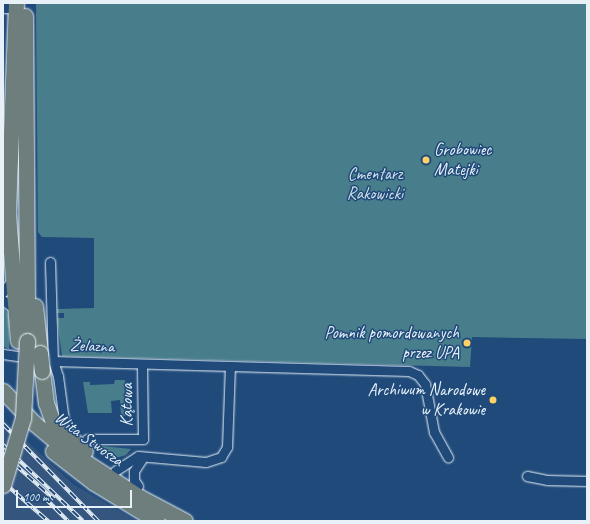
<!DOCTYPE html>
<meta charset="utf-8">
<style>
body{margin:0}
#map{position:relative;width:590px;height:524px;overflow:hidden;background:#1f4a7a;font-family:Caveat,sans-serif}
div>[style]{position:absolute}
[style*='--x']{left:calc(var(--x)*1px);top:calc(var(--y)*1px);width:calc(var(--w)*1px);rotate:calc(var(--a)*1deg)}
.built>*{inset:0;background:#34557d}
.green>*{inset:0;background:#487d8b}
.roads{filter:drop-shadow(0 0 1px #e8f1f8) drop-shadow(0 0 1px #e8f1f8)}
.street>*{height:9px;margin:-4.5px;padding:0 4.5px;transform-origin:4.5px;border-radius:4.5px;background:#1f4a7a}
.primary>*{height:15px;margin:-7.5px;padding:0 7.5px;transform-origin:7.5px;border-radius:7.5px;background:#6d7e7c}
.rail>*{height:4px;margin-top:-2px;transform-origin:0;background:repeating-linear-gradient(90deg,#1f4a7a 0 8px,#e8f1f8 0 16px);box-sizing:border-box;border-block:1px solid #e8f1f8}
.bridges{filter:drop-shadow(0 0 1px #e8f1f8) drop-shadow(0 0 1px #e8f1f8)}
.primary-bridge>*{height:15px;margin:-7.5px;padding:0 7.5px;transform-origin:7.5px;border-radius:7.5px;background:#6d7e7c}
.dots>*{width:11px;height:11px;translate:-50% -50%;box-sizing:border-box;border:2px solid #1f4a7a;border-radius:50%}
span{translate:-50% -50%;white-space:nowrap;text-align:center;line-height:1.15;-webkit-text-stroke:3px #1f4a7a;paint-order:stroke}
.poi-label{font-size:17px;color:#e8f1f8}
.left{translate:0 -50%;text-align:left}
.right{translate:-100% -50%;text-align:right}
.park-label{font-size:17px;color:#d0e0e8}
.street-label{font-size:17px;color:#e8f1f8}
.frame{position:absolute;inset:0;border:4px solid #e8f1f8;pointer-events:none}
.scale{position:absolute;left:16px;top:490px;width:116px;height:18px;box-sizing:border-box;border:2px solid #e8f1f8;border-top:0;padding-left:5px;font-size:12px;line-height:14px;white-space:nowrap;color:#e8f1f8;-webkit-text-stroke:3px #1f4a7a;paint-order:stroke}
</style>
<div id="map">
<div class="built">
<i style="clip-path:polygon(3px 419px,73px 484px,137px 521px,3px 521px)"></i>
</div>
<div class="green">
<i style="clip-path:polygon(36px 3px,587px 3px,587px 339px,472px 337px,470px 367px,62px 356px,57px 318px,64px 318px,64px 313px,57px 313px,57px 309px,94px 308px,94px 238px,42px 237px,38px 232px)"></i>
<i style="clip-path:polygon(3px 306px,9px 316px,9px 349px,3px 346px)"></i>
<i style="clip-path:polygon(115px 380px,125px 380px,129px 416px,121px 416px,120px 400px,111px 401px,112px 413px,88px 413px,83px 382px,90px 382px,90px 385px,114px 384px)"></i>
<i style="clip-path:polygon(102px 446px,131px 449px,126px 455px,116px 458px,101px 449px)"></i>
</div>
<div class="roads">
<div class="street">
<i style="--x:3;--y:8;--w:13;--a:0"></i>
<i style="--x:50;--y:262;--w:99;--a:88.3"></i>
<i style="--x:53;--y:361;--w:16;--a:72"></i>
<i style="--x:58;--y:376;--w:45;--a:82.4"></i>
<i style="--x:3;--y:292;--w:15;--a:-53"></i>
<i style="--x:3;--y:300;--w:16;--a:38"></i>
<i style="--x:3;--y:354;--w:50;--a:8"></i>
<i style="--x:53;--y:361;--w:356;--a:1.6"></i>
<i style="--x:409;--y:371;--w:10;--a:24"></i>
<i style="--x:418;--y:375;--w:11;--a:52"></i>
<i style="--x:425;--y:384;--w:49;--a:79.4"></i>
<i style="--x:434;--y:432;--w:29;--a:61"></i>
<i style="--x:87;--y:439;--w:56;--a:0"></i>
<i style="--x:143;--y:439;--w:75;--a:-90.8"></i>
<i style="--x:115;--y:471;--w:27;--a:-33"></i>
<i style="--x:138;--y:456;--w:68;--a:5"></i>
<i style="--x:206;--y:462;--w:16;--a:-18"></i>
<i style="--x:221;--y:457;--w:12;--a:-59"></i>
<i style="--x:227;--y:447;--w:81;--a:-87.9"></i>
<i style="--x:527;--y:476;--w:20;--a:11"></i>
<i style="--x:547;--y:480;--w:40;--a:1.4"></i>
<i style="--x:138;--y:486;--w:7;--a:-124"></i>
<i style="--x:134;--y:480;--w:9;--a:-90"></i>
<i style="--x:134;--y:471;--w:17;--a:-57"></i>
</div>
<div class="primary">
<i style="--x:16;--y:3;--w:211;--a:92.2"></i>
<i style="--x:8;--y:214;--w:127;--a:85.5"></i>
<i style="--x:25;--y:16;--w:310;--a:89.6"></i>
<i style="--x:35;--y:306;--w:47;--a:83.9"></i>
<i style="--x:42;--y:371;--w:32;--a:83"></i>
<i style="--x:46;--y:403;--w:20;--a:70"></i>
<i style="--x:53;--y:422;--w:43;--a:42.2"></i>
<i style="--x:3;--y:391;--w:45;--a:45.9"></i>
<i style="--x:34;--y:423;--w:35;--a:40"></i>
<i style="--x:61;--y:446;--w:92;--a:33"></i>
<i style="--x:138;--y:496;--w:53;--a:28"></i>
<i style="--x:53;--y:451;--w:51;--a:37.8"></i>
<i style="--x:93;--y:482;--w:75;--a:31.4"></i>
</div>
</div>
<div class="rail">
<i style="--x:3;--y:424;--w:136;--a:45.6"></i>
<i style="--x:3;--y:445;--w:110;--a:43.5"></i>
<i style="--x:3;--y:454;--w:68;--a:41.4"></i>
<i style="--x:3;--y:482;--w:60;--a:40.9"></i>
<i style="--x:44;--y:497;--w:34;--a:45"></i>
</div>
<div class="bridges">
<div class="primary-bridge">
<i style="--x:40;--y:353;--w:18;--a:84"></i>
<i style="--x:3;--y:485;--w:70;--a:-73.4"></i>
<i style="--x:23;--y:418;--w:77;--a:-87"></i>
</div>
</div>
<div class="dots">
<i style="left:426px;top:160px;background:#ffd166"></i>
<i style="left:467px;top:343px;background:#ffd166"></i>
<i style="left:493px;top:400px;background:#ffd166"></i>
</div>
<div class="poi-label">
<span class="left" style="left:434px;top:160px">Grobowiec<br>Matejki</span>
<span class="right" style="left:459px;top:343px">Pomnik pomordowanych<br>przez UPA</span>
<span class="right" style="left:485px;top:400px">Archiwum Narodowe<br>w Krakowie</span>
</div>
<div class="park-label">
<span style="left:375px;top:184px">Cmentarz<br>Rakowicki</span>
</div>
<div class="street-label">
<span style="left:92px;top:346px;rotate:2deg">Żelazna</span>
<span style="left:127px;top:405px;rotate:-90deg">Kątowa</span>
<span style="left:89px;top:439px;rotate:36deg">Wita Stwosza</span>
</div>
<div class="frame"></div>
<div class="scale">100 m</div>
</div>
